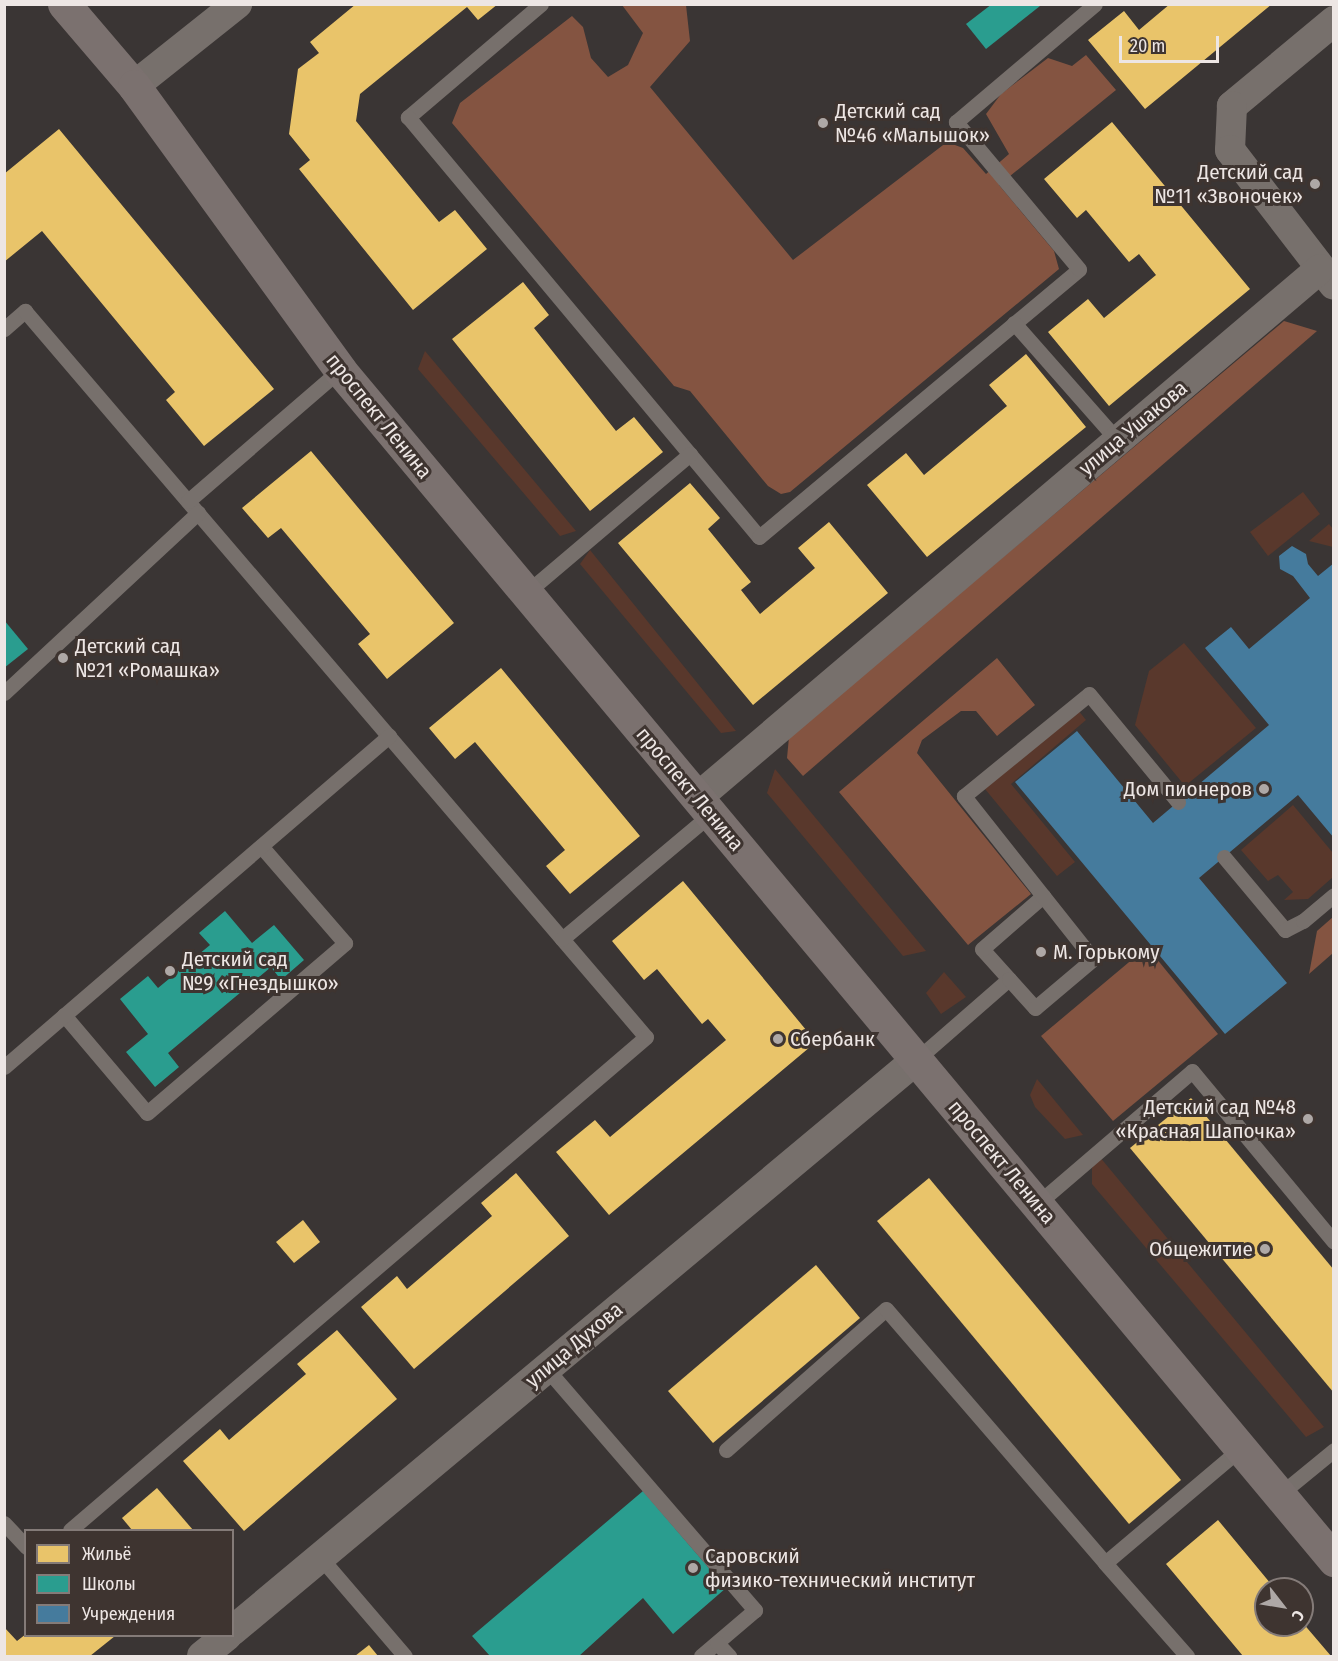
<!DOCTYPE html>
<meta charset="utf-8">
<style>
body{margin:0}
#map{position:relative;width:1338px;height:1661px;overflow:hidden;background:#3a3534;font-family:"Fira Sans Condensed",sans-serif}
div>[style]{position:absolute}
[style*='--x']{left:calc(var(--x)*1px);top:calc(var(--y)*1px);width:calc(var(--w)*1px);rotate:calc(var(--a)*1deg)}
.green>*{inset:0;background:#59382c}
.forest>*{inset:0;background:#845441}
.homes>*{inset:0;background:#e9c46a}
.schools>*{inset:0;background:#2a9d8f}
.public>*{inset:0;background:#457b9d}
.lane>*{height:15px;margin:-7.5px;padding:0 7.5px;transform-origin:7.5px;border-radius:7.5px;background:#77706c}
.street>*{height:30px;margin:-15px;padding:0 15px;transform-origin:15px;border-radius:15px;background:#77706c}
.secondary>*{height:33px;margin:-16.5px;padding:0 16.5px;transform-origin:16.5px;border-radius:16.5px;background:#7b716f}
.dots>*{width:16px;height:16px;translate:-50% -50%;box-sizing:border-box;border:3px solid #3e3430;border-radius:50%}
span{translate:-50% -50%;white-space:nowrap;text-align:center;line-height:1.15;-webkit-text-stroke:6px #3e3430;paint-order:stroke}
.poi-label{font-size:21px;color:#ede6e4}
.left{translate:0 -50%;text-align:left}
.right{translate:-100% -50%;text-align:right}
.street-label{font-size:21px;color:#ede6e4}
.frame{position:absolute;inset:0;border:6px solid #ede6e4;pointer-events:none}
.legend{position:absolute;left:24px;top:1529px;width:210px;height:108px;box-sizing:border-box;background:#3e3430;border:2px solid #847b78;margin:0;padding:8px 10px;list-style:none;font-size:18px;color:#ede6e4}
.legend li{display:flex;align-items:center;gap:12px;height:30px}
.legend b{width:30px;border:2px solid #847b78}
.north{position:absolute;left:1254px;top:1577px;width:60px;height:60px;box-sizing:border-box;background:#3e3430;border:2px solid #847b78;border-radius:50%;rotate:121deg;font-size:16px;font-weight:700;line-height:24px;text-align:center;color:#ede6e4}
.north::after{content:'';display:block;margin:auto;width:21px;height:27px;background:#aea8a6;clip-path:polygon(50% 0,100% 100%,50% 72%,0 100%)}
.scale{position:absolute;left:1119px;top:36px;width:100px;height:27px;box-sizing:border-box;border:3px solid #ede6e4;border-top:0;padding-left:8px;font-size:18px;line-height:21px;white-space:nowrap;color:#ede6e4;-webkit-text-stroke:4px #3e3430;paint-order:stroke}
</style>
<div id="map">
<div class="green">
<i style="clip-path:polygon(425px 351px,576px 531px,560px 536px,418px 369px)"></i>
<i style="clip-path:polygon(1303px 492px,1320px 514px,1268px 556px,1250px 532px)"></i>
<i style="clip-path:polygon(1329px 524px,1333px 529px,1333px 547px,1309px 541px)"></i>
<i style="clip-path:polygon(590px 550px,736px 731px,721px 733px,580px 564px)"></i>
<i style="clip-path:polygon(1184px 643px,1256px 728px,1185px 786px,1135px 725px,1149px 671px)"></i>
<i style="clip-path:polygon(1078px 710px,1086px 720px,1011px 784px,1075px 862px,1057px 876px,985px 789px)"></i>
<i style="clip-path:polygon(775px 769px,926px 951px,903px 956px,767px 793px)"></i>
<i style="clip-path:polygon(1293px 805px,1333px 853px,1333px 877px,1308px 899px,1284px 900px,1293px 892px,1278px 875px,1268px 881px,1241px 850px)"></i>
<i style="clip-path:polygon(944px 972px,966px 997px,941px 1014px,926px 993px)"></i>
<i style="clip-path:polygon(1037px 1079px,1083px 1135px,1065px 1139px,1035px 1107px,1030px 1095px)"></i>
<i style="clip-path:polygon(1099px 1156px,1324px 1427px,1306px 1437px,1092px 1184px,1092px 1168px)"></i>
</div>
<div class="forest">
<i style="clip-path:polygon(622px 5px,686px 5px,690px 41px,650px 87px,793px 260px,947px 142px,963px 148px,986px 174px,1009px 154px,986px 114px,1001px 94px,1048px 58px,1072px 66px,1086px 55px,1116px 90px,999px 185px,1054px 251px,1059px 269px,790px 492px,781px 494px,768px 486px,690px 391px,674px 386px,452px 123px,460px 103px,572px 16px,583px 27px,591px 58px,608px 77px,628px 65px,643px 33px)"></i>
<i style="clip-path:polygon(1284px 321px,1317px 331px,803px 776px,787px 758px,789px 737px)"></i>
<i style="clip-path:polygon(997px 658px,1035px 705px,997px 736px,976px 711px,961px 711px,922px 740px,917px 753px,1031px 894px,968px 945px,839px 792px)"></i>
<i style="clip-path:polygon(1333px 917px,1333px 953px,1309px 974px,1317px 931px)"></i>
<i style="clip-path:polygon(1147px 947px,1218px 1034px,1113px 1121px,1041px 1036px)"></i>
</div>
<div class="homes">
<i style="clip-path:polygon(356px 4px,498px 4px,478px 20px,467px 7px,360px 94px,356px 121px,439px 222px,455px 210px,487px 249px,413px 310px,299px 169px,310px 160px,289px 134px,298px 69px,319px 53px,310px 42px)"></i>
<i style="clip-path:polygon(1170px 4px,1272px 4px,1145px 109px,1088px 40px,1124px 11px,1139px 30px)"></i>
<i style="clip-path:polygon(1112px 122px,1250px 289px,1109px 406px,1048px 332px,1088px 299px,1104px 318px,1156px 275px,1139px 254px,1129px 262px,1086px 210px,1077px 218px,1044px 179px)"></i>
<i style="clip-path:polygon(59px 129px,274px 389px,204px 446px,166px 400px,175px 392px,42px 231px,4px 262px,4px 174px)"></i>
<i style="clip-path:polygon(523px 282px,549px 315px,534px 328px,616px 431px,634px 417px,663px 452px,590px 511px,452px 339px)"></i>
<i style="clip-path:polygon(1026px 354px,1086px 427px,927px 557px,867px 485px,906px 453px,924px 475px,996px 415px,1007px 406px,989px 385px)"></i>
<i style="clip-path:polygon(311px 451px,454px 623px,387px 679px,358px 644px,370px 634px,281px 528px,268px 538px,242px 508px)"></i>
<i style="clip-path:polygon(690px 483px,720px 518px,708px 529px,751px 582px,741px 590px,760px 614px,815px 568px,798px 548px,829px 522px,888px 593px,753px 705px,618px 543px)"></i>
<i style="clip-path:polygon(501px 668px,640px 836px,570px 894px,546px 866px,565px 850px,475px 742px,455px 759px,429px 728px)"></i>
<i style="clip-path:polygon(683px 881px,816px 1042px,609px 1215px,556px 1152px,595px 1120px,610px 1137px,726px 1040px,708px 1019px,702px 1024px,657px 969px,644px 980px,612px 941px)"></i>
<i style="clip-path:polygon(1191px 1098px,1334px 1270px,1334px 1393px,1130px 1148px)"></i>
<i style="clip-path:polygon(516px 1173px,569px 1236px,414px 1369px,361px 1307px,397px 1276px,407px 1289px,492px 1216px,481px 1203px)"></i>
<i style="clip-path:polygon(929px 1178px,1181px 1480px,1129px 1524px,877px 1221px)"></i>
<i style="clip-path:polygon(303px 1220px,320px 1242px,294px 1263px,276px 1242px)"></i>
<i style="clip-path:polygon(816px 1265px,860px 1318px,713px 1443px,668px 1391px)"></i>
<i style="clip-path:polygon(337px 1330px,397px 1399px,244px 1531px,183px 1461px,220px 1429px,229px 1440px,306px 1374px,297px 1364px)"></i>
<i style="clip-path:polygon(157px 1488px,193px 1530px,132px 1530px,122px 1518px)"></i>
<i style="clip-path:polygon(1218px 1520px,1275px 1589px,1266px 1589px,1266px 1625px,1302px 1625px,1302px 1622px,1331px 1656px,1243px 1656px,1166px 1564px)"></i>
<i style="clip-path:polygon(4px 1627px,17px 1641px,26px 1634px,115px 1636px,90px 1656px,4px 1656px)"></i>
<i style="clip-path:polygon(369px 1645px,378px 1656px,355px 1656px)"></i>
</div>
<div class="schools">
<i style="clip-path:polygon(992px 4px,1039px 4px,1040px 6px,986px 49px,966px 24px)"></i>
<i style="clip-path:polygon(4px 620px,28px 649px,4px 668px)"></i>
<i style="clip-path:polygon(225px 911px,252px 943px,274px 925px,304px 960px,281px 980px,271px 967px,168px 1053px,179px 1067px,155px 1087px,126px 1052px,148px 1034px,120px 999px,148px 976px,158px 988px,210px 945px,199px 933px)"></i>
<i style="clip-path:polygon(643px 1491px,726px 1588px,673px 1634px,643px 1598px,579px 1656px,490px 1656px,472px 1636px)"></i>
</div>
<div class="public">
<i style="clip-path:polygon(1292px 546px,1306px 554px,1308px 564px,1318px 576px,1334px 563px,1334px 838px,1298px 795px,1199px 878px,1287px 983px,1225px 1034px,1015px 782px,1077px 731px,1153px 823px,1269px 725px,1205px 648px,1231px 627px,1249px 649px,1310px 598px,1293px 576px,1280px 569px,1279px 556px)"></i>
</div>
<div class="lane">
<i style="--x:541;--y:4;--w:175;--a:139.6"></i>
<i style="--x:408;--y:117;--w:547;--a:50.11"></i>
<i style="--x:759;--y:537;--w:417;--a:-39.9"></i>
<i style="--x:1079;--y:269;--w:192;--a:-129.9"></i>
<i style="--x:956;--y:122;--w:182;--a:-40.3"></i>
<i style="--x:1014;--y:323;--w:157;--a:48.6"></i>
<i style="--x:4;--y:329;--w:28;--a:-41"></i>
<i style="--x:25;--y:311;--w:955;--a:49.46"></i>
<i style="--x:646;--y:1037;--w:758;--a:139.44"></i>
<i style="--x:188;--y:501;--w:201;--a:-40.8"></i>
<i style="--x:526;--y:593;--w:215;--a:-40.3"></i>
<i style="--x:4;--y:693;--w:265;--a:-42.9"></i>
<i style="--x:1224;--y:857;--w:95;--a:50.1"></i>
<i style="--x:1285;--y:930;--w:20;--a:-27"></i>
<i style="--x:1303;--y:921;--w:40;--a:-40"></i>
<i style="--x:562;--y:939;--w:194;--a:-40"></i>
<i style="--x:1009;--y:979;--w:40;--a:-132"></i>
<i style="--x:982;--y:949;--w:81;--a:-41"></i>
<i style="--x:64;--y:1015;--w:128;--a:49.7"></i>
<i style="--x:147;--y:1113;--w:261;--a:-40.6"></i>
<i style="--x:345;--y:943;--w:128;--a:-130.9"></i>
<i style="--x:916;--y:1060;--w:123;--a:-41.1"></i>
<i style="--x:1009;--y:979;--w:39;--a:48"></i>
<i style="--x:1035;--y:1008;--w:76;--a:-40.2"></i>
<i style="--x:1093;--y:959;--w:208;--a:-128.4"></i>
<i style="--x:964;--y:796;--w:161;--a:-39.2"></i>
<i style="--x:1089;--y:694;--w:140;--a:50.5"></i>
<i style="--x:4;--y:1067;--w:508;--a:-40.69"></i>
<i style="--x:1037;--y:1204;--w:204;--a:-40.6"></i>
<i style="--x:1192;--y:1071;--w:222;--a:50.3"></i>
<i style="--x:546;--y:1368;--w:320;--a:49.2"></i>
<i style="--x:755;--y:1610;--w:71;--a:139.6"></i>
<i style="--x:726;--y:1450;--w:213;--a:-41.4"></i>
<i style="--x:886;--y:1309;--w:335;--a:49.2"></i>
<i style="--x:1279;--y:1495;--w:71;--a:-39.3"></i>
<i style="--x:4;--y:1523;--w:33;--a:47"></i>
<i style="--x:320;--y:1557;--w:130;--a:49.4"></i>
<i style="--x:717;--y:1643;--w:18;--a:47"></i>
<i style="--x:1187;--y:1656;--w:124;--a:-131.4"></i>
<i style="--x:1105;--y:1563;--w:177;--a:-40.2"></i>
</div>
<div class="street">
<i style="--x:1334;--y:21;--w:133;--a:140.2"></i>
<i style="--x:1232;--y:106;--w:44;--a:92.6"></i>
<i style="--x:1230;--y:150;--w:170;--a:52.4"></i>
<i style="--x:134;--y:86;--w:132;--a:-38.5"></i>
<i style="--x:697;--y:798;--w:817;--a:-40.34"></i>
<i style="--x:232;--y:1631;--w:891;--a:-39.85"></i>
<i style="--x:202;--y:1656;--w:32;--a:-39"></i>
</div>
<div class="secondary">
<i style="--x:64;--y:4;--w:108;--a:49.5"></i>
<i style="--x:134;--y:86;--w:351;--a:54"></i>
<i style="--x:340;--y:370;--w:1551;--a:50.13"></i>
</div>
<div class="dots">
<i style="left:823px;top:123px;background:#aea8a6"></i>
<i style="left:1315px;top:184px;background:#aea8a6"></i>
<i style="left:63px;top:658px;background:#aea8a6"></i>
<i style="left:1264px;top:789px;background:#aea8a6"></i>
<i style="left:1041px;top:952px;background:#aea8a6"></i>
<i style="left:170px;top:971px;background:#aea8a6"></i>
<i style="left:778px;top:1039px;background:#aea8a6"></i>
<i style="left:1308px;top:1119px;background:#aea8a6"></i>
<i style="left:1265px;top:1249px;background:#aea8a6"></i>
<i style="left:693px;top:1568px;background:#aea8a6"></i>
</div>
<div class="poi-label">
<span class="left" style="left:835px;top:123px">Детский сад<br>№46 «Малышок»</span>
<span class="right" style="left:1303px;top:184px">Детский сад<br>№11 «Звоночек»</span>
<span class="left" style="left:75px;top:658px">Детский сад<br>№21 «Ромашка»</span>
<span class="right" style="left:1252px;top:789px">Дом пионеров</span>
<span class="left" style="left:1053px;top:952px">М. Горькому</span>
<span class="left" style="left:182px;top:971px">Детский сад<br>№9 «Гнездышко»</span>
<span class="left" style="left:790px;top:1039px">Сбербанк</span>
<span class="right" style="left:1296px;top:1119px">Детский сад №48<br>«Красная Шапочка»</span>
<span class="right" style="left:1253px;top:1249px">Общежитие</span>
<span class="left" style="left:705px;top:1568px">Саровский<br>физико-технический институт</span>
</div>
<div class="street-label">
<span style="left:379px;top:416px;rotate:51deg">проспект Ленина</span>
<span style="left:1133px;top:428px;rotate:-40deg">улица Ушакова</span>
<span style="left:690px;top:789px;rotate:50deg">проспект Ленина</span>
<span style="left:1002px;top:1162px;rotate:50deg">проспект Ленина</span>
<span style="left:574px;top:1345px;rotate:-40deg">улица Духова</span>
</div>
<div class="frame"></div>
<ul class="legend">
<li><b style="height:16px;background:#e9c46a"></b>Жильё</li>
<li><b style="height:16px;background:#2a9d8f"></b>Школы</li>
<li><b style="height:16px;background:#457b9d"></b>Учреждения</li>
</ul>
<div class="north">С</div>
<div class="scale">20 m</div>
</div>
